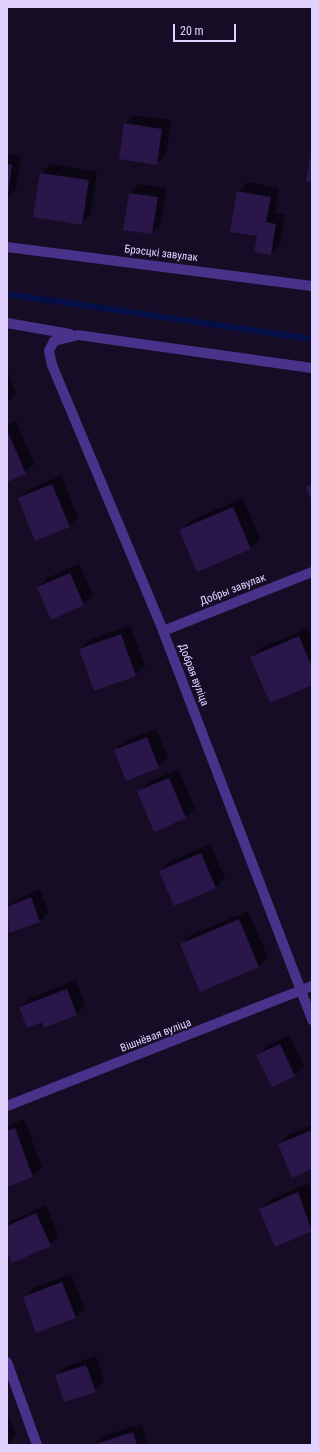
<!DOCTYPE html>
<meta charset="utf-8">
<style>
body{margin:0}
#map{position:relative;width:319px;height:1452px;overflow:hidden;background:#160c26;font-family:"Roboto Condensed",sans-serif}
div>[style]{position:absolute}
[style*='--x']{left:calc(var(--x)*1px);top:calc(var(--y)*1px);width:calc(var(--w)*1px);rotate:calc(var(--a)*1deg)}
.shadow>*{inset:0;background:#0007}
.stream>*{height:6px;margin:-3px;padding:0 3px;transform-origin:3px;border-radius:3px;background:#040f47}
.building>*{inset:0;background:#2b1649}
.minor>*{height:10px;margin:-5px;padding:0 5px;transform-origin:5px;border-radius:5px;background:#48328a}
span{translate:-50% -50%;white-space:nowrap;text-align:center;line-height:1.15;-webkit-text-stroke:3px #160c26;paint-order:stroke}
.street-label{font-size:11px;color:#e0d1ff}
.frame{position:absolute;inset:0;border:8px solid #e0d1ff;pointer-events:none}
.scale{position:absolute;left:173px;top:24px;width:63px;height:18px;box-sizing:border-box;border:2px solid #e0d1ff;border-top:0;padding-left:5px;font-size:12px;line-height:14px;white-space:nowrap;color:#e0d1ff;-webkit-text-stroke:3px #160c26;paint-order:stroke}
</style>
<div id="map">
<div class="shadow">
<i style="clip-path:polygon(134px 115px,171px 120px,166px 154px,156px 164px,125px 124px)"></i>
<i style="clip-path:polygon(7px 154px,21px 156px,16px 190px,7px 198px)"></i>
<i style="clip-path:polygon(50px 164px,97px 172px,91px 214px,82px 224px,41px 174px)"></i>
<i style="clip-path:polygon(248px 182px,279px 188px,275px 213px,285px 215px,280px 245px,271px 254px,258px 235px,238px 192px)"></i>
<i style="clip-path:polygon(139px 184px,166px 188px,161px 224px,152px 233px,130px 194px)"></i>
<i style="clip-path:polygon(8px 372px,16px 393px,7px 402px,7px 373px)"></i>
<i style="clip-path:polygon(16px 421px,34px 464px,25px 473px,7px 481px,7px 424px)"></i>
<i style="clip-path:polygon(61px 476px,78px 517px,69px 526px,19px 498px,29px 489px)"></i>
<i style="clip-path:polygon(243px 498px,260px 539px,251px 548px,198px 571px,181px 530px,190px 521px)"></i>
<i style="clip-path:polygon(79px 564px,93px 595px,84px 604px,38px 587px,47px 578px)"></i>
<i style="clip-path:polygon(130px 625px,145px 666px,135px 675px,80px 649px,89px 640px)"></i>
<i style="clip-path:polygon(308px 628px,312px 637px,312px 684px,251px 657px,261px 648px)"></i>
<i style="clip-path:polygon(156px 729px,168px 758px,158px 767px,115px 750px,125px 741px)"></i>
<i style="clip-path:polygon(178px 769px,195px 808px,186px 817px,155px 830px,139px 792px,148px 783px)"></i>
<i style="clip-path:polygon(210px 844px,225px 878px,216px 887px,174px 905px,160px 871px,169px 862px)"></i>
<i style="clip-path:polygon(40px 889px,49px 912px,40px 921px,10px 932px,7px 904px)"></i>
<i style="clip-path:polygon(248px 911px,268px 957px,259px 966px,201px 991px,182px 944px,191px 935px)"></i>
<i style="clip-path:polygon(76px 980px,85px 1005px,76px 1014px,42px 1021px,20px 1007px,30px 998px)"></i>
<i style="clip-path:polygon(289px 1035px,304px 1066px,295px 1075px,258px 1055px,267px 1046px)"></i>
<i style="clip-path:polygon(24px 1119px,42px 1167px,32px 1177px,7px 1186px,7px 1126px)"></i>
<i style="clip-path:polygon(312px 1125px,312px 1168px,279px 1145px,288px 1135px)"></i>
<i style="clip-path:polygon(308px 1183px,312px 1193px,312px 1230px,276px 1245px,260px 1209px,270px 1200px)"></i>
<i style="clip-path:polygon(46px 1205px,59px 1236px,50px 1245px,7px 1248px,7px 1223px)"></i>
<i style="clip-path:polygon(71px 1274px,85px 1308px,76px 1317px,24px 1298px,33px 1288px)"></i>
<i style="clip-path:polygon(96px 1356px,104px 1382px,95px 1391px,56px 1376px,65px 1367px)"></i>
<i style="clip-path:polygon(7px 1413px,16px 1435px,7px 1444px)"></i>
<i style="clip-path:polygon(142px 1424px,148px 1445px,93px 1445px,103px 1436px)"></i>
</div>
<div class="stream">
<i style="--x:7;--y:294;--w:308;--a:8.4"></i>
</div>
<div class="building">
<i style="clip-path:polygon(124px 123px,162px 129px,157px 165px,119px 159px)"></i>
<i style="clip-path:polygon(311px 154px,312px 154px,312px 182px,306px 181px)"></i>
<i style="clip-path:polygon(7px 164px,12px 165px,8px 194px,7px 194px)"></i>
<i style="clip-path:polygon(40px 173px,89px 180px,82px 225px,33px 217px)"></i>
<i style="clip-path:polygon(237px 191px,271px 197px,266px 222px,276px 224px,271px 255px,254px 252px,257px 236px,230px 232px)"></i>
<i style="clip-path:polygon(129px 193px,158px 197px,152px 234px,123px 230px)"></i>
<i style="clip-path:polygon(7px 430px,26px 474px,7px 482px)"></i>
<i style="clip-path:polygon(52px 484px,70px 527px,35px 541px,18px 498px)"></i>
<i style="clip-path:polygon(312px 484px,312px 501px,306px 487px)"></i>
<i style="clip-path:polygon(233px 507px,251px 549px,197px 572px,179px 530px)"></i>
<i style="clip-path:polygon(70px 573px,84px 605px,51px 620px,37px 587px)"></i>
<i style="clip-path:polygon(121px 634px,136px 676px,94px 691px,79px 649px)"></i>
<i style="clip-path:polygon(299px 636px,312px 667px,312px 685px,270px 703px,250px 657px)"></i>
<i style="clip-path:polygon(147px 737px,159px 768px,126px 781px,114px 750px)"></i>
<i style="clip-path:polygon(169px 778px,186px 818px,154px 832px,137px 791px)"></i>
<i style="clip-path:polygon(201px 853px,216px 888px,174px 906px,159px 871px)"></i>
<i style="clip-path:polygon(31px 897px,40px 922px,9px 933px,7px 907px)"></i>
<i style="clip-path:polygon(239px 919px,259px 967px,200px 992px,180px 944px)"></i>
<i style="clip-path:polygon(67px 989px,77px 1015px,44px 1028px,42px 1022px,27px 1028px,19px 1007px)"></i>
<i style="clip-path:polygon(280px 1044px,295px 1076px,272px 1087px,256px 1055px)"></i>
<i style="clip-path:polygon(15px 1128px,33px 1177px,7px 1187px,7px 1131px)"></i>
<i style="clip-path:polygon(312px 1130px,312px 1169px,292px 1178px,278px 1144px)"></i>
<i style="clip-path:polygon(298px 1192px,312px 1231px,275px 1247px,259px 1209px)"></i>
<i style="clip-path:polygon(36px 1213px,51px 1246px,12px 1263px,7px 1251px,7px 1226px)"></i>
<i style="clip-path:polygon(62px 1282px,76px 1318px,36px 1333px,23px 1297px)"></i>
<i style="clip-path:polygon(86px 1365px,96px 1392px,64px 1402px,55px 1375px)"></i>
<i style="clip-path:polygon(133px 1432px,137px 1445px,92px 1445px)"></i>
</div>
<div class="minor">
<i style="--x:7;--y:247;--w:307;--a:7.3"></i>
<i style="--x:7;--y:323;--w:64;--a:9.9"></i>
<i style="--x:312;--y:368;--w:236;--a:-172"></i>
<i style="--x:78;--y:335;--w:25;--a:166"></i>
<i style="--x:54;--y:341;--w:11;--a:117"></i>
<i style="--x:49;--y:351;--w:14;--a:78"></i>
<i style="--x:52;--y:365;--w:288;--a:67.3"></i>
<i style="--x:163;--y:631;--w:417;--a:69"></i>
<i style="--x:163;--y:631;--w:160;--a:-21.6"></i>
<i style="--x:7;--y:1106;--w:328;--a:-21.5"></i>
<i style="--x:7;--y:1362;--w:88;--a:70.1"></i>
</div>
<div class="street-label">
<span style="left:161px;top:254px;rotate:7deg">Брэсцкі завулак</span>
<span style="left:233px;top:590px;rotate:-21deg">Добры завулак</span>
<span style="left:193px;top:675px;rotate:69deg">Добрая вуліца</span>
<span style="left:156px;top:1036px;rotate:-21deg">Вішнёвая вуліца</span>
</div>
<div class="frame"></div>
<div class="scale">20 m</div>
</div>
